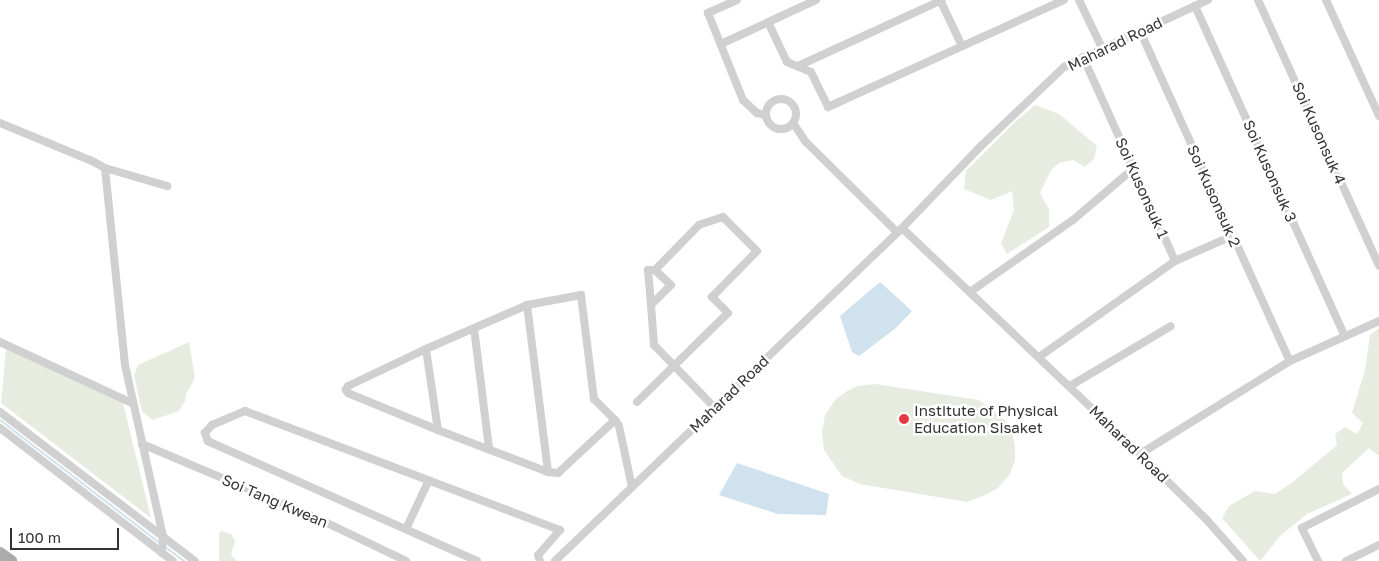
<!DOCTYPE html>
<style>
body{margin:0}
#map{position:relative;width:1379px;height:561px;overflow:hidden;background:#fff;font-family:"Golos Text",sans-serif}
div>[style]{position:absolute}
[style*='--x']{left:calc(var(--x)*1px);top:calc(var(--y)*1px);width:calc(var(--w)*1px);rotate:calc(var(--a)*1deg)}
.green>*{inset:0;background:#e6ecdf}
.water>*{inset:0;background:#cfe2ee}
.stream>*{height:2px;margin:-1px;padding:0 1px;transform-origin:1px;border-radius:1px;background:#cfe2ee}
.minor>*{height:8px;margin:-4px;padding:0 4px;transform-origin:4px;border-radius:4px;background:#d0d0d0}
.minor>.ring{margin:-4px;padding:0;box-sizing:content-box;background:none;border:8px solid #d0d0d0;border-radius:50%}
.primary>*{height:12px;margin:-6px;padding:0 6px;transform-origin:6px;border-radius:6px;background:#ababab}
.dots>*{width:14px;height:14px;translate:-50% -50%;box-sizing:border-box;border:2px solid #fff;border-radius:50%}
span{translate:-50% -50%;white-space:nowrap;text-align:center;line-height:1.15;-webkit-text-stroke:5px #fff;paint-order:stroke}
.street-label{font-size:15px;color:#333}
.poi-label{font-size:15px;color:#333}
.left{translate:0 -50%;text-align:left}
.scale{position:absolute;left:10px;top:528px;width:109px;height:22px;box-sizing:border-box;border:2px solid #333;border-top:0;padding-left:6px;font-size:15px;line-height:18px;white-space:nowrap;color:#333;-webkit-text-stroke:4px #fff;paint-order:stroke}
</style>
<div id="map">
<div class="green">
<i style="clip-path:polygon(1035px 105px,1059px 114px,1097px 146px,1094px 159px,1085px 167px,1073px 160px,1059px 163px,1051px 170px,1040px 193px,1049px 210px,1049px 227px,1007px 254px,1001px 243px,1014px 210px,1012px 191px,991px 200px,964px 189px,966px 171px,1015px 122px)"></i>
<i style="clip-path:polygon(1379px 328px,1379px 456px,1369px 448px,1342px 473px,1343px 484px,1352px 494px,1307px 514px,1281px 535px,1260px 561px,1222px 518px,1229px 506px,1255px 491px,1275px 494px,1293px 482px,1337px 445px,1335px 434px,1345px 427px,1357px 434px,1363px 423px,1352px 413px,1365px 370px,1370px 335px)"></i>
<i style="clip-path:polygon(189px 342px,195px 378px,186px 394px,185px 401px,179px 411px,153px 420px,142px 412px,134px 375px,138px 365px)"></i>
<i style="clip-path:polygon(6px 349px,123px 403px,151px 518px,1px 403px)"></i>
<i style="clip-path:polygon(875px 384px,979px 400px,1005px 420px,1012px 432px,1015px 446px,1015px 460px,1010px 474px,998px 488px,985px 495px,967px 502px,860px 484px,842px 476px,824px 450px,822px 432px,825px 415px,835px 400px,847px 391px,858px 386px)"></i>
<i style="clip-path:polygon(221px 531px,231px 534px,235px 541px,231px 555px,237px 561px,219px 561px,219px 534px)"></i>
</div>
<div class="water">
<i style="clip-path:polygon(880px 282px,912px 311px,896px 328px,859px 356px,852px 352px,840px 316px)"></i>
<i style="clip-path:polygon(737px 463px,829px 494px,826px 515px,778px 514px,719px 495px)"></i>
</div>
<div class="stream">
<i style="--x:0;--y:420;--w:202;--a:37.6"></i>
<i style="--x:164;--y:546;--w:25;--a:37"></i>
</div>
<div class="minor">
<i style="--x:737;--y:0;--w:32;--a:156"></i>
<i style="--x:708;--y:13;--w:94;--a:68.1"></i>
<i style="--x:743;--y:100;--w:19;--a:43"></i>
<i style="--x:757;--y:113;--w:9;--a:13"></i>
<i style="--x:940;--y:0;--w:51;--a:64.4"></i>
<i style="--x:1079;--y:0;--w:53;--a:64.4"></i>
<i style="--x:1258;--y:0;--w:292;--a:65.5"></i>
<i style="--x:1326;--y:0;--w:128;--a:65.4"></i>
<i style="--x:1195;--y:6;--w:362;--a:65.6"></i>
<i style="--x:768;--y:22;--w:44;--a:64.6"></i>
<i style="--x:787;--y:62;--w:26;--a:23"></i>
<i style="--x:811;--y:72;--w:39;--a:64"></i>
<i style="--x:828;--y:107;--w:259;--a:-24.4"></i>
<i style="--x:1140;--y:31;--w:362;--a:65.6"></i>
<i style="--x:721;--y:44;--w:105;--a:-24.9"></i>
<i style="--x:1083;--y:57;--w:224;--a:65.7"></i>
<i style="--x:1175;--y:261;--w:62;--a:-23.7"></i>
<i style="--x:798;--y:66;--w:158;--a:-24.6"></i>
<i class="ring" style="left:766px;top:99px;width:22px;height:22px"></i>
<i style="--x:0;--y:123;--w:102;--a:22.5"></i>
<i style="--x:94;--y:162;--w:13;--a:29"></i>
<i style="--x:105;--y:168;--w:65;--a:16.2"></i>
<i style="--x:793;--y:123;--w:23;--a:56"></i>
<i style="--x:806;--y:142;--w:128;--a:44.7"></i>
<i style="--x:105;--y:168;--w:198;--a:84.2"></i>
<i style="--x:125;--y:365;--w:176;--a:77.5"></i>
<i style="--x:163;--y:537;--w:16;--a:94"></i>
<i style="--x:902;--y:228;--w:328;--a:43.5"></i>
<i style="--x:1140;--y:454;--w:93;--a:44.6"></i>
<i style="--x:1206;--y:519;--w:56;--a:48.6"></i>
<i style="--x:970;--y:292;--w:126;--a:-35"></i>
<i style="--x:1073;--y:220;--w:80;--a:-40.4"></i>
<i style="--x:527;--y:305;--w:168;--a:82.8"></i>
<i style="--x:651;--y:305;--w:28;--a:-45"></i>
<i style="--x:671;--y:285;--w:22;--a:-137"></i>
<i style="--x:655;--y:270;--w:7;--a:180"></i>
<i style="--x:648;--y:270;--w:35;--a:85"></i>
<i style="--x:651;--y:305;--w:40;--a:85.7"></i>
<i style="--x:654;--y:345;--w:88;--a:45.9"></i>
<i style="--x:474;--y:328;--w:122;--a:82.9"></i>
<i style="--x:0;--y:342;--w:145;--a:24.8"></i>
<i style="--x:426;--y:349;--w:82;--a:81.6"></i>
<i style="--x:1039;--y:357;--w:166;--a:-35.2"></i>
<i style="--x:1070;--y:386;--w:117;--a:-30.7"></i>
<i style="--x:637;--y:402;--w:127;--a:-44.4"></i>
<i style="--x:728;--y:313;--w:23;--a:-135"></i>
<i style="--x:712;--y:297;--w:64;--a:-45.6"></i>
<i style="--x:757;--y:251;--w:48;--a:-135"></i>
<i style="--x:723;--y:217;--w:25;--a:162"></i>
<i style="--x:699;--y:225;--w:63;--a:134.4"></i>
<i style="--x:0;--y:412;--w:245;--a:37.4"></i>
<i style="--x:615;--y:420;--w:78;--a:137.1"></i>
<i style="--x:558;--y:473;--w:10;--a:-174"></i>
<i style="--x:548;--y:472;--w:118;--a:-159.1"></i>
<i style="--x:438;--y:430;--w:97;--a:-157.7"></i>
<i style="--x:348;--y:393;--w:4;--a:-124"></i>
<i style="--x:346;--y:390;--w:4;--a:-63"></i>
<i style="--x:348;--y:386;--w:86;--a:-25.4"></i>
<i style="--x:426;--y:349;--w:110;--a:-23.5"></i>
<i style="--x:527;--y:305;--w:55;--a:-10.5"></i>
<i style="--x:581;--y:295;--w:105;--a:82.9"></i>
<i style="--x:594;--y:399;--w:30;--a:45"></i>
<i style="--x:615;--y:420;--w:7;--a:56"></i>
<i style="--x:619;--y:426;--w:62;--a:78"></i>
<i style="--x:0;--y:428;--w:218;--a:37.6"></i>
<i style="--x:142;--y:444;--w:197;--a:23"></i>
<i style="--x:323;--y:521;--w:92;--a:25.7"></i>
<i style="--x:1140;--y:454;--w:176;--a:-31.8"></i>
<i style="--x:1290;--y:361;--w:98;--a:-24.2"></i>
<i style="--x:406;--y:529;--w:54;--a:-64.9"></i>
<i style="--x:477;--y:561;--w:295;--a:-156"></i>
<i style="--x:208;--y:441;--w:9;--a:-111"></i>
<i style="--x:205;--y:433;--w:11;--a:-49"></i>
<i style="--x:212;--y:425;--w:36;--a:-23"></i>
<i style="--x:245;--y:411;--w:337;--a:20.7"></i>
<i style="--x:560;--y:530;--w:33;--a:131"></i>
<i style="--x:538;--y:555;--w:6;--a:72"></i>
<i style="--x:555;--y:561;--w:481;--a:-43.8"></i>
<i style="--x:902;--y:228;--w:114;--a:-46.1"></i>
<i style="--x:981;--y:146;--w:115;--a:-43.6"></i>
<i style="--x:1064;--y:67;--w:159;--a:-25"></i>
<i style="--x:1318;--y:561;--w:37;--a:-116"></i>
<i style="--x:1302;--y:528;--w:86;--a:-26.9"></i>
<i style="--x:1346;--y:561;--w:37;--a:-26"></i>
</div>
<div class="primary">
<i style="--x:0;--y:553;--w:14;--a:36"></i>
</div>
<div class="dots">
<i style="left:904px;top:419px;background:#e63946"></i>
</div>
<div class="street-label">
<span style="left:1115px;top:44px;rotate:-26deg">Maharad Road</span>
<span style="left:1319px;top:133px;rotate:66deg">Soi Kusonsuk 4</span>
<span style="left:1270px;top:171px;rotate:66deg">Soi Kusonsuk 3</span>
<span style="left:1142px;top:188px;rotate:66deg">Soi Kusonsuk 1</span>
<span style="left:1214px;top:196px;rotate:66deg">Soi Kusonsuk 2</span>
<span style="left:729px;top:394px;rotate:-44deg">Maharad Road</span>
<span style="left:1129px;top:444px;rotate:44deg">Maharad Road</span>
<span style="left:275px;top:501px;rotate:23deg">Soi Tang Kwean</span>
</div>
<div class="poi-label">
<span class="left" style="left:914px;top:419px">Institute of Physical<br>Education Sisaket</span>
</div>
<div class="scale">100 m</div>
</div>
